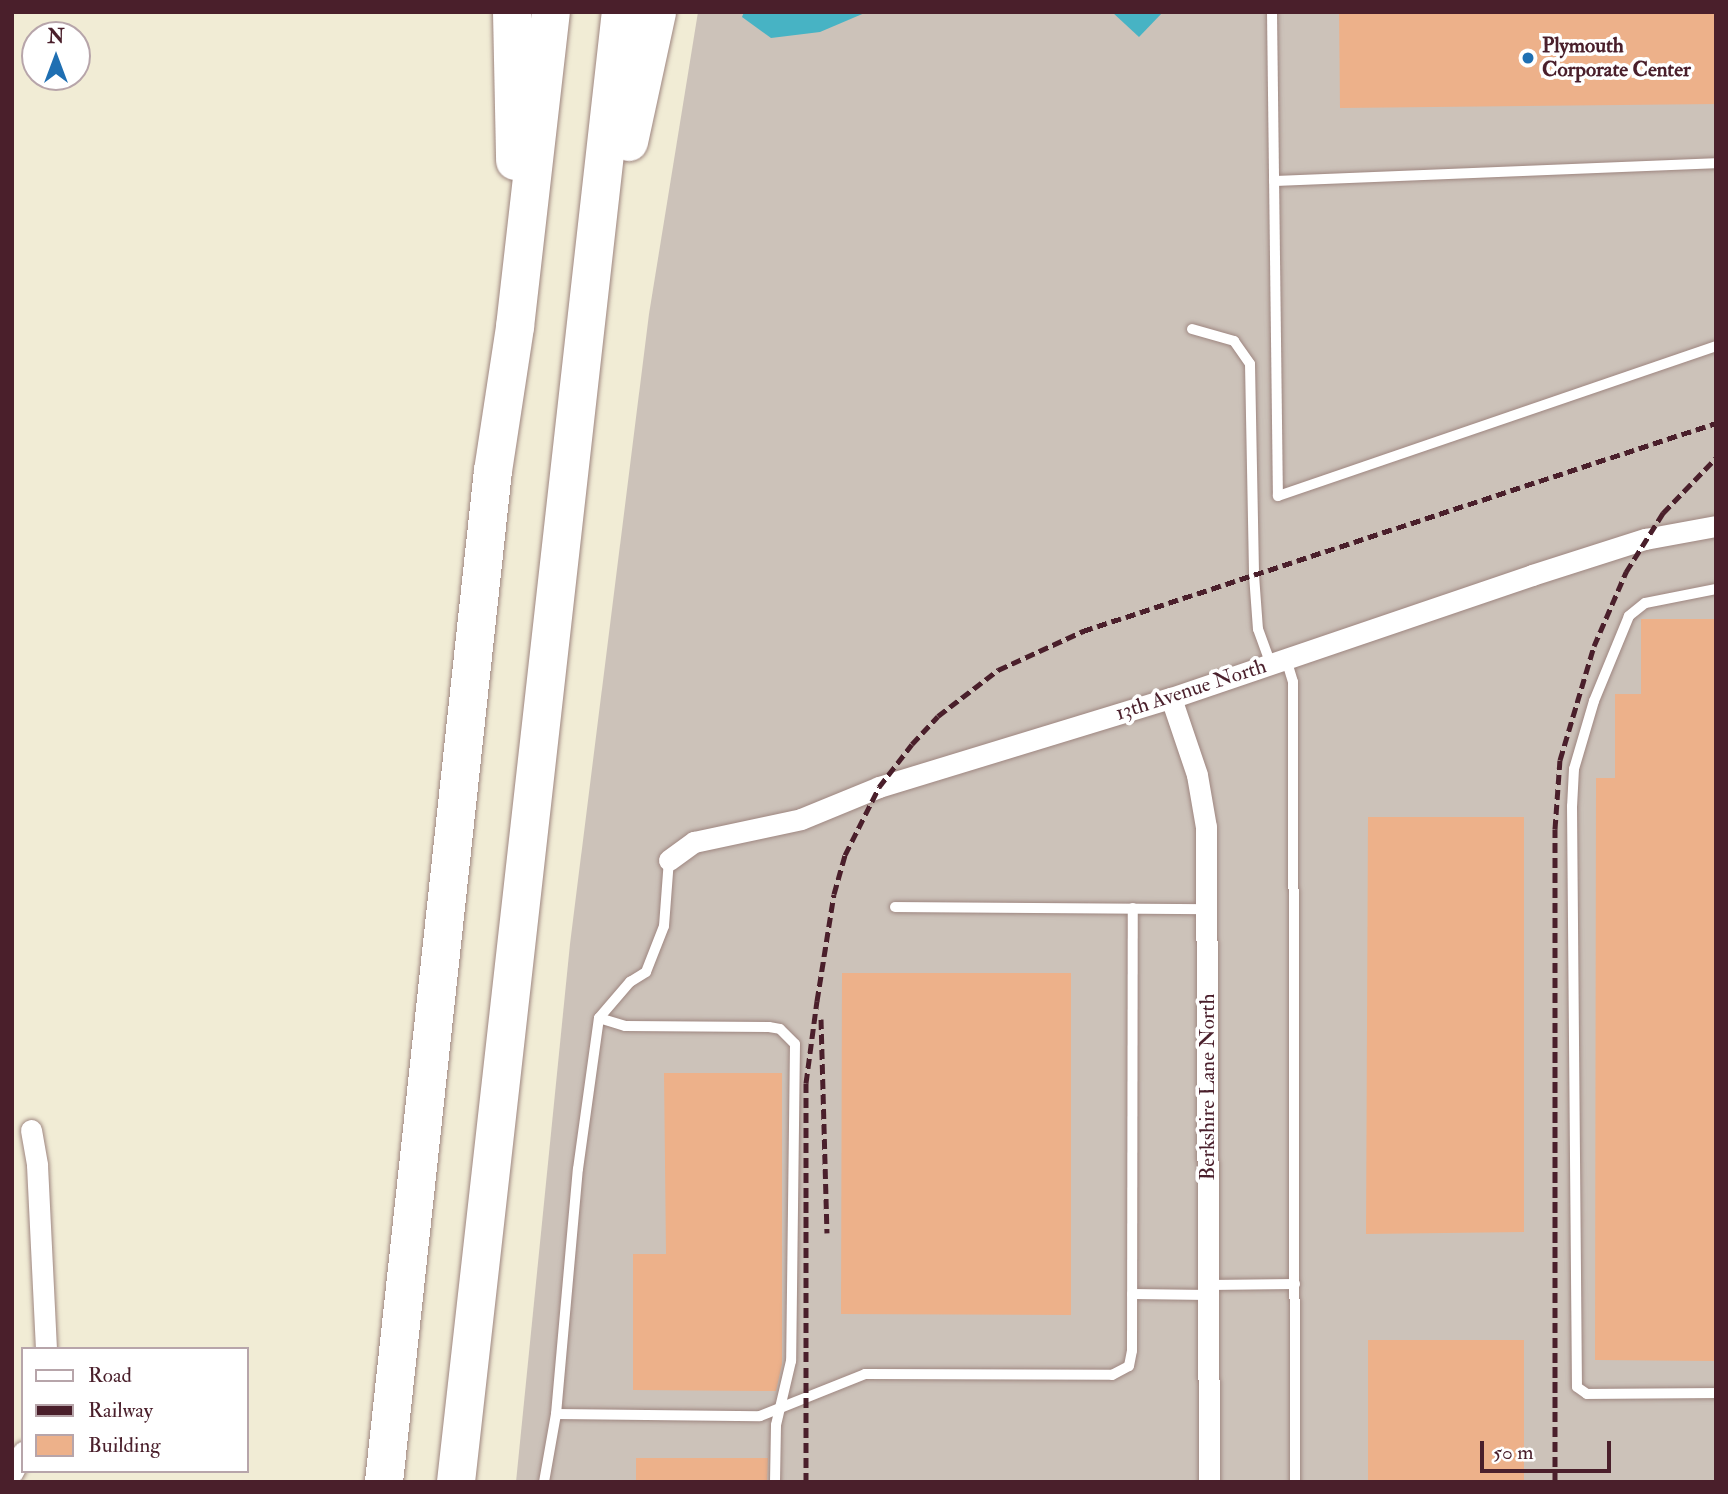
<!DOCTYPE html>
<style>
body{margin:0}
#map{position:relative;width:1728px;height:1494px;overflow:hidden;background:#f1ecd5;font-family:"IM FELL Double Pica",serif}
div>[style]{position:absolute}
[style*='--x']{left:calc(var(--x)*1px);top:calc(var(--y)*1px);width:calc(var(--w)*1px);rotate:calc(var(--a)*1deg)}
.industrial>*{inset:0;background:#ccc2b9}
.water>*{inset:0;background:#47b3c4}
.building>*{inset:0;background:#edb18a}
.roads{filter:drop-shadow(0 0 2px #9e8680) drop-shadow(0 0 2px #9e8680)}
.service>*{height:10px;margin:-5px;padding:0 5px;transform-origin:5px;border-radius:5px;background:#fff}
.minor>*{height:21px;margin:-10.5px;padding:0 10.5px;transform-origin:10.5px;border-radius:10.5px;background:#fff}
.motorway>*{height:38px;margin:-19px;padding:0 19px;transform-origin:19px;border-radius:19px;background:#fff}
.rail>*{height:5px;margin-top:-2.5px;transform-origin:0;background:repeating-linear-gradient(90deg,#4a1f2b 0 10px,transparent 0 15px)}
.dots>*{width:19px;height:19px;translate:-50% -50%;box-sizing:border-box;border:4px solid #fff;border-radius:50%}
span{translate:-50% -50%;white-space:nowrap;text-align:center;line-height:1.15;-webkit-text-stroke:7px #fff;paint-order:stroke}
.poi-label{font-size:21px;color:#4a1f2b;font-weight:700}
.left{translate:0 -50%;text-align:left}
.street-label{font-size:21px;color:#4a1f2b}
.frame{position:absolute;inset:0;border:14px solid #4a1f2b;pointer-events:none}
.legend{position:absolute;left:21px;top:1347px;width:228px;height:126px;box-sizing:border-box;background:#fff;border:2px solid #b7a5aa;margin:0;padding:9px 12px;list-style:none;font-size:21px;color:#4a1f2b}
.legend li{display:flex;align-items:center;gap:14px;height:35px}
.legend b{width:35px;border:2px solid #b7a5aa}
.north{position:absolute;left:21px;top:21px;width:70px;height:70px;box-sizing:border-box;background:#fff;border:2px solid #b7a5aa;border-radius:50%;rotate:0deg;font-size:19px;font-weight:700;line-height:28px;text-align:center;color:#4a1f2b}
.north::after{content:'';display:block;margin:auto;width:24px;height:32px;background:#1f6fb2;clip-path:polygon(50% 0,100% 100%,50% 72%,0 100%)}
.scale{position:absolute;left:1480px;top:1441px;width:131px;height:32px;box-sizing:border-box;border:4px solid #4a1f2b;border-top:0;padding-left:9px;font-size:21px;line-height:24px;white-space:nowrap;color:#4a1f2b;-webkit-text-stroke:5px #fff;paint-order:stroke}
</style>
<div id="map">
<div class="industrial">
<i style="clip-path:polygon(698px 12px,1716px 12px,1716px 1482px,516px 1482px,570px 944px,649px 314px)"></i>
</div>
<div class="water">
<i style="clip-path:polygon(744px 12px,867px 12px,820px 32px,771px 38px,742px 17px)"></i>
<i style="clip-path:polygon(1112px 12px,1163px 12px,1139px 37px)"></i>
</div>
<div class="building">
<i style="clip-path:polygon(1339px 12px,1716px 12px,1716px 104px,1340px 108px)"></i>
<i style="clip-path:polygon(1641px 619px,1716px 619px,1716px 1361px,1595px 1360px,1596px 778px,1615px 778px,1615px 694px,1641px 694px)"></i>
<i style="clip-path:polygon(1368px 817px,1524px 817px,1524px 1232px,1366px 1234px)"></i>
<i style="clip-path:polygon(842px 973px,1071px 973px,1071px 1315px,841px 1314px)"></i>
<i style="clip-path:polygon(664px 1073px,782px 1073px,782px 1364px,776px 1391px,633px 1390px,633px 1254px,666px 1254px)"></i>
<i style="clip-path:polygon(1368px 1340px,1524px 1340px,1524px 1482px,1368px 1482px)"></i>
<i style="clip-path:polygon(636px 1458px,768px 1458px,767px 1482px,636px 1482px)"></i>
</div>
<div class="roads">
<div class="service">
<i style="--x:1272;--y:12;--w:484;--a:89.3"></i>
<i style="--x:1278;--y:496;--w:463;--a:-18.9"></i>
<i style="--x:1274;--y:181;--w:442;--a:-2.3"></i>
<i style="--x:1192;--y:329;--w:44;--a:15.9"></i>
<i style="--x:1234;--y:341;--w:28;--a:55"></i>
<i style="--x:1250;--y:364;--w:211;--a:88.9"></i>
<i style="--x:1254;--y:575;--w:54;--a:85.8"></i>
<i style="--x:1258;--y:629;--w:37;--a:70"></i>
<i style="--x:1716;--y:589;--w:72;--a:168.8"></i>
<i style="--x:1645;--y:603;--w:21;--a:141"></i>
<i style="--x:1629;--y:616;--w:92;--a:112.4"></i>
<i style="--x:1594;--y:701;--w:71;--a:106.4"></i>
<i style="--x:1574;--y:769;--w:37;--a:93"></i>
<i style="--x:1572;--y:806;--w:581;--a:89.51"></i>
<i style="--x:1577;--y:1387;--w:12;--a:35"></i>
<i style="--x:1587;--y:1394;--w:129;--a:-0.4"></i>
<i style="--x:1286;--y:659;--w:24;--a:73"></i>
<i style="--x:1293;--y:682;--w:800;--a:89.86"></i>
<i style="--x:895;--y:907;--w:313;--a:0.4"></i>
<i style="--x:599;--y:1018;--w:27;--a:17"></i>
<i style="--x:625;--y:1026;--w:144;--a:0.4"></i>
<i style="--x:769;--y:1027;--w:11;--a:10"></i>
<i style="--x:780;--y:1029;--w:21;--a:45"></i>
<i style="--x:795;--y:1044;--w:317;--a:90.7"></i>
<i style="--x:791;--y:1361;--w:66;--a:103.2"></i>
<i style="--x:776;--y:1425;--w:57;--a:91"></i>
<i style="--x:1209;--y:1285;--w:86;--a:-0.7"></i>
<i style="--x:1132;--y:1294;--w:77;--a:0.7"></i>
<i style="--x:556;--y:1414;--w:246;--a:-84.9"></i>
<i style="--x:578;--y:1169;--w:152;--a:-82.1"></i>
<i style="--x:599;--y:1018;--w:48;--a:-49.3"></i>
<i style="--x:630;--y:982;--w:19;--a:-32"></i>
<i style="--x:646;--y:972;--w:49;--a:-68.6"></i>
<i style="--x:664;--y:926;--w:66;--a:-85.7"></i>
<i style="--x:544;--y:1482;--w:69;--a:-80"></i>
<i style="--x:556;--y:1414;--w:204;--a:0.6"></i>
<i style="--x:760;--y:1416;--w:113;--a:-21.8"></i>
<i style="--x:865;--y:1374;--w:247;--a:0.2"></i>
<i style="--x:1112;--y:1375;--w:19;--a:-28"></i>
<i style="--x:1129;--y:1366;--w:15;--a:-79"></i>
<i style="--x:1132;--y:1351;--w:443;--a:-89.9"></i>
</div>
<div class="minor">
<i style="--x:1171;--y:698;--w:81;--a:71.3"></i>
<i style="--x:1197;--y:775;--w:53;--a:80.2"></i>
<i style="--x:1206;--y:827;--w:655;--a:89.74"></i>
<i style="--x:669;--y:860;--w:31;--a:-36"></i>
<i style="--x:694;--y:842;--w:109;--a:-12.1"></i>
<i style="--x:801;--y:819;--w:84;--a:-22.3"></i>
<i style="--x:879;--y:787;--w:305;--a:-17"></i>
<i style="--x:1171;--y:698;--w:381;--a:-18.8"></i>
<i style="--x:1532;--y:575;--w:119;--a:-17.7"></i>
<i style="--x:1645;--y:539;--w:72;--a:-10.4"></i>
<i style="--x:31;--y:1130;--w:36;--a:80"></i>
<i style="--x:37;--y:1165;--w:184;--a:87.2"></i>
<i style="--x:12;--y:1473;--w:24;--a:-62"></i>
</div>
<div class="motorway">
<i style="--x:512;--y:12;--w:149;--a:88.8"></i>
<i style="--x:629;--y:142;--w:133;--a:-77.8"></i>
<i style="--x:384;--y:1482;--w:1017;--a:-83.85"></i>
<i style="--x:493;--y:471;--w:146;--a:-81.3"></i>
<i style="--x:515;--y:327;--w:317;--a:-83.5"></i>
<i style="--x:456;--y:1482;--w:1479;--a:-83.6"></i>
</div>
</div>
<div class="rail">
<i style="--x:821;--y:1019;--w:214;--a:88.4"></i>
<i style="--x:806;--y:1482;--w:399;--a:-90"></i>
<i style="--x:806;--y:1083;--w:83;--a:-82.4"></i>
<i style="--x:817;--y:1001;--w:108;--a:-81"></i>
<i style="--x:834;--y:894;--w:41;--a:-74.2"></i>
<i style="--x:845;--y:855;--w:76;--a:-63.4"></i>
<i style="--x:879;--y:787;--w:54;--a:-52.5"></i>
<i style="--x:912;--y:744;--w:38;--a:-47"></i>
<i style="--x:938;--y:716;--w:76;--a:-37.5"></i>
<i style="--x:998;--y:670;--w:94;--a:-24.6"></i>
<i style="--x:1083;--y:631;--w:666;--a:-18.19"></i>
<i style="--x:1555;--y:1482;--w:653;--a:-90"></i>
<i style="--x:1555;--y:829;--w:69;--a:-85.9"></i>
<i style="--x:1560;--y:760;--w:119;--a:-73.4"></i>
<i style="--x:1594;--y:646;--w:81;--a:-66.6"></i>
<i style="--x:1626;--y:572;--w:70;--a:-57.9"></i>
<i style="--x:1663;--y:513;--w:76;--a:-46.1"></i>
</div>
<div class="dots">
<i style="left:1528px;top:58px;background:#1f6fb2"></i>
</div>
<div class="poi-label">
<span class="left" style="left:1542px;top:58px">Plymouth<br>Corporate Center</span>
</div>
<div class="street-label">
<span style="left:1191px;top:690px;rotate:-18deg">13th Avenue North</span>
<span style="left:1208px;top:1087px;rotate:-90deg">Berkshire Lane North</span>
</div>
<div class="frame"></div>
<ul class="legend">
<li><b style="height:9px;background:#fff"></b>Road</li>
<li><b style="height:9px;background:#4a1f2b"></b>Railway</li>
<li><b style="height:19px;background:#edb18a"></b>Building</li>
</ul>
<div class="north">N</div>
<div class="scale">50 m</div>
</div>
